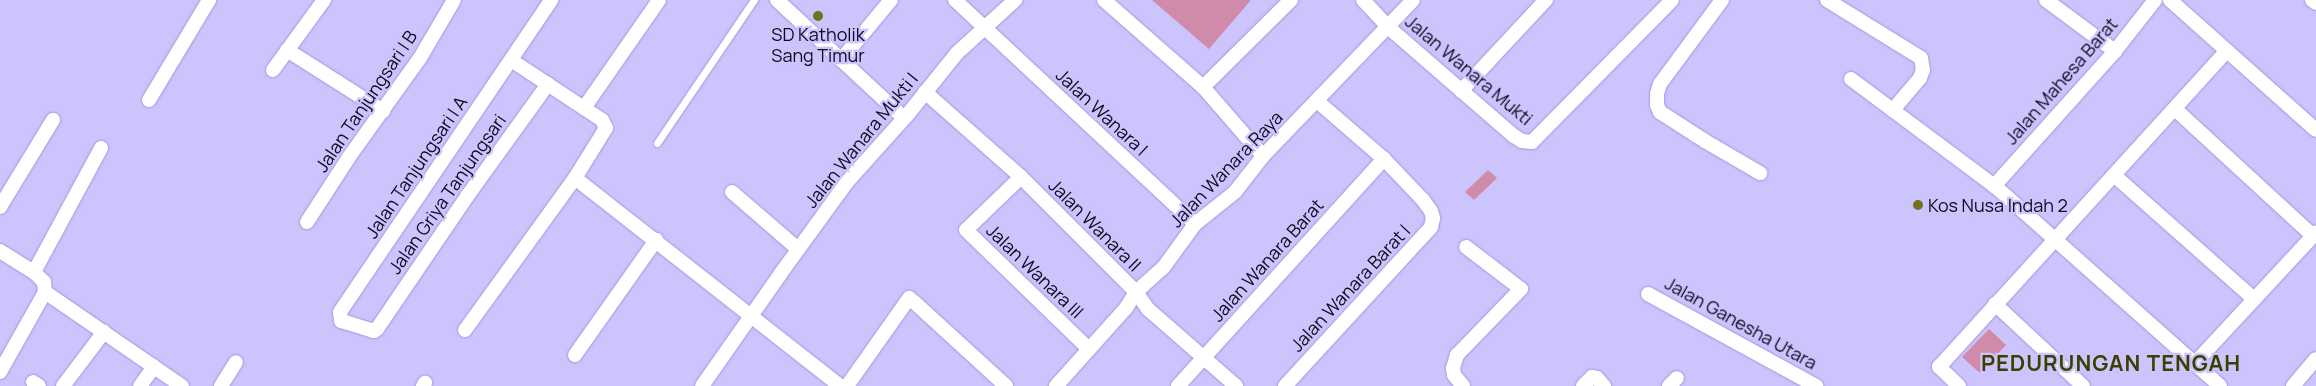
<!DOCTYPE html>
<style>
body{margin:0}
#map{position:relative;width:2316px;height:386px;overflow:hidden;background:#ccc4fd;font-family:Manrope,sans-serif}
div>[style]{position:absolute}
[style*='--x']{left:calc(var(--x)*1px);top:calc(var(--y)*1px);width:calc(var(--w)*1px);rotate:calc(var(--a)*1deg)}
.green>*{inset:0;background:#cf8ba9}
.roads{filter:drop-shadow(0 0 1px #a599de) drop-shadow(0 0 1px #a599de)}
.service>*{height:7px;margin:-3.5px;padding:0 3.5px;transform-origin:3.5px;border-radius:3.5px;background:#fff}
.minor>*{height:14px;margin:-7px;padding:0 7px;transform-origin:7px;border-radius:7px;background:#fff}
.dots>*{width:14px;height:14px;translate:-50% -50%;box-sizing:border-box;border:2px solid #ccc4fd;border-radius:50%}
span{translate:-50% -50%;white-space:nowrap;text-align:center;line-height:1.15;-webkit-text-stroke:4.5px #ccc4fd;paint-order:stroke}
.poi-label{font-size:18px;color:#0f0921}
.left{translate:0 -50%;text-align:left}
.street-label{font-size:18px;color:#0f0921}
.district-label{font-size:22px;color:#3d3f00;font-weight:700;letter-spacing:1px}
</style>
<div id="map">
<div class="green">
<i style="clip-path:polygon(1152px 0,1251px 0,1209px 49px)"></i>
<i style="clip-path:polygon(1488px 170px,1497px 178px,1474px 200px,1465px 192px)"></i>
<i style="clip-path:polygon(1989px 329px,2006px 345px,1980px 373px,1962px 357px)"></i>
</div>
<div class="roads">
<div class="service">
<i style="--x:657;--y:143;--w:173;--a:-55.9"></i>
</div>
<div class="minor">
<i style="--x:777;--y:0;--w:172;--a:42.9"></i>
<i style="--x:955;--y:0;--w:328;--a:43"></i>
<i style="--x:1104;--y:0;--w:132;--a:41.3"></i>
<i style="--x:1203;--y:87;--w:91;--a:49"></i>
<i style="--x:1363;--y:0;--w:37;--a:47"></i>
<i style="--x:1388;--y:27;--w:167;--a:40.9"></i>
<i style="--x:1514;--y:136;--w:9;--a:32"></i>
<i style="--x:1522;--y:141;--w:10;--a:6"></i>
<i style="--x:1532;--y:142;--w:199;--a:-45.4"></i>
<i style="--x:1722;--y:0;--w:104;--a:126.4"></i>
<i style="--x:1660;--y:84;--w:10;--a:107"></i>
<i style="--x:1657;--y:94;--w:11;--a:90"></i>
<i style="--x:1657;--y:105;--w:8;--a:67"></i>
<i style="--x:1660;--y:112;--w:54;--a:32.8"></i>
<i style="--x:1705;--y:141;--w:64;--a:30.2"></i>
<i style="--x:1827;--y:0;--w:110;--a:31.7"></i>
<i style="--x:1921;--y:58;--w:12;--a:81"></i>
<i style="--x:1923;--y:70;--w:9;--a:111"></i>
<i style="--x:1920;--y:78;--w:42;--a:130.2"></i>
<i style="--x:2046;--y:0;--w:86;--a:36.5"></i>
<i style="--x:2170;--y:0;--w:195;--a:41.7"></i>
<i style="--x:2312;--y:0;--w:5;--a:37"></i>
<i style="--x:287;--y:50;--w:114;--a:32.4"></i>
<i style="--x:841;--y:60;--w:78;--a:-50.2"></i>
<i style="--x:273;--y:70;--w:87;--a:-53.9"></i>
<i style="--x:1851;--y:79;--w:182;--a:36.7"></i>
<i style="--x:1997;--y:188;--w:298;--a:41.6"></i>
<i style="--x:548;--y:84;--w:137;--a:125.8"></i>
<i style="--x:468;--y:195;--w:162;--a:124.2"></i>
<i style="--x:377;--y:329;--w:4;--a:146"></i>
<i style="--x:374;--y:331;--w:34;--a:-163"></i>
<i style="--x:341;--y:321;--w:9;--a:-96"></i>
<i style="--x:340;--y:312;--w:377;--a:-55.9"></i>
<i style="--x:1203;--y:87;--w:124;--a:-44.7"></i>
<i style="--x:1461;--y:91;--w:125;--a:-47"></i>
<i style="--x:925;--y:92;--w:128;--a:41.5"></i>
<i style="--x:1021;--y:177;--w:163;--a:45"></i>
<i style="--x:1136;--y:292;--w:21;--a:55"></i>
<i style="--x:1148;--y:309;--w:117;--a:41.2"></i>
<i style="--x:149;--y:100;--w:117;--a:-59"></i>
<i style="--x:584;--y:108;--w:131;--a:-55.2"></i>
<i style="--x:2175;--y:109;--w:188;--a:42.6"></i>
<i style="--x:2115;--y:176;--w:186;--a:41.5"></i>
<i style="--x:1021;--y:177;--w:76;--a:136.1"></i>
<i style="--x:966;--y:230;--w:171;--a:44.1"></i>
<i style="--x:575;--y:178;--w:337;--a:38.1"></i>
<i style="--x:1994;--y:186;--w:181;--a:-48.1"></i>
<i style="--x:2115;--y:51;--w:65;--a:-51.9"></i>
<i style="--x:732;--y:192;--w:87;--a:40.8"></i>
<i style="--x:0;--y:207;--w:102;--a:-58.7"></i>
<i style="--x:307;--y:222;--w:77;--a:-57.1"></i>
<i style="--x:349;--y:157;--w:122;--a:-54.4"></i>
<i style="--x:420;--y:58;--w:67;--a:-59.6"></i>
<i style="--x:0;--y:251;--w:40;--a:32"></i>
<i style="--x:45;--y:292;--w:10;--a:-96"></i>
<i style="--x:44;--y:282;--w:14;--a:-135"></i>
<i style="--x:34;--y:272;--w:141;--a:-61.6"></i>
<i style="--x:1648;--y:294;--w:192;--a:28.7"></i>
<i style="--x:913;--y:301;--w:126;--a:42.4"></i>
<i style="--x:1995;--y:304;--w:120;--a:43"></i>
<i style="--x:465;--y:330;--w:188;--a:-54.1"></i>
<i style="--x:575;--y:178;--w:59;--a:-58.2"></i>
<i style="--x:606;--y:128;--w:9;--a:-117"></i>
<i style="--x:602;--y:120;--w:109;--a:-146.6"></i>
<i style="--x:575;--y:355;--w:141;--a:-54.8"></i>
<i style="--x:2195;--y:363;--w:178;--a:-47.1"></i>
<i style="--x:0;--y:372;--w:92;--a:-60.6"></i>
<i style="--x:45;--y:292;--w:166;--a:34.5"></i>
<i style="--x:33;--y:382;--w:7;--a:34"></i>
<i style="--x:63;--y:386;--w:68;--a:-52.8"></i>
<i style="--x:140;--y:386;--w:24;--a:-54"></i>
<i style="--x:221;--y:386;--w:28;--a:-58"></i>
<i style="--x:423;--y:386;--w:4;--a:-56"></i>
<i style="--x:702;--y:386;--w:138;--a:-55"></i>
<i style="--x:781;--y:273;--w:112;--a:-54"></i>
<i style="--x:847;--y:182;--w:91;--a:-48.1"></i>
<i style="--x:908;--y:114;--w:78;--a:-51.2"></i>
<i style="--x:957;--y:53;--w:79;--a:-42.4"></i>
<i style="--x:847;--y:386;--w:108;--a:-54.8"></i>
<i style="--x:1056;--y:386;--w:105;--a:-48.1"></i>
<i style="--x:1126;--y:308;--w:19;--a:-58"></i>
<i style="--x:1136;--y:292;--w:36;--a:-42"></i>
<i style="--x:1163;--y:268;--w:54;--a:-54"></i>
<i style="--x:1195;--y:224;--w:51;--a:-38.7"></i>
<i style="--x:1235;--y:192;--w:46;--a:-52.1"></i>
<i style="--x:1263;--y:156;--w:216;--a:-46.1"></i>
<i style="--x:1178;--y:386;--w:307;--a:-47.8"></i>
<i style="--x:1285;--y:386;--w:216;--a:-47.4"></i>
<i style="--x:1431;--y:227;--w:9;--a:-77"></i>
<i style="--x:1433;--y:218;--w:7;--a:-106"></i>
<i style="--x:1431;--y:211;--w:14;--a:-126"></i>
<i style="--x:1423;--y:200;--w:57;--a:-133.6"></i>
<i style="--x:1384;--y:159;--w:89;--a:-139.1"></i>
<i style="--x:1463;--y:386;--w:14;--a:-129"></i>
<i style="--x:1454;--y:375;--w:7;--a:-98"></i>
<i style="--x:1453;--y:368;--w:14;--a:-73"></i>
<i style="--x:1457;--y:355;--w:92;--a:-45.9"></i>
<i style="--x:1521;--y:289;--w:69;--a:-142.6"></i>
<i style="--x:1583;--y:386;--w:13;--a:-45"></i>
<i style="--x:1592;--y:377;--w:5;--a:11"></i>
<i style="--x:1597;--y:378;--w:11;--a:49"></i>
<i style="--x:1669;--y:386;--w:11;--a:-45"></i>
<i style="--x:1959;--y:386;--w:28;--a:-136"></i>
<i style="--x:1939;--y:367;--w:426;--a:-47.7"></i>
<i style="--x:2293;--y:386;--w:35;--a:-50"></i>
</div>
</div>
<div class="dots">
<i style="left:818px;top:16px;background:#707319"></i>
<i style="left:1918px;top:205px;background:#707319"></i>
</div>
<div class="poi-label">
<span style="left:818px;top:45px">SD Katholik<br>Sang Timur</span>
<span class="left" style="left:1928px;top:205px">Kos Nusa Indah 2</span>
</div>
<div class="street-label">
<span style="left:1469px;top:70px;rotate:40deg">Jalan Wanara Mukti</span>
<span style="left:2061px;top:81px;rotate:-49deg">Jalan Mahesa Barat</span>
<span style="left:366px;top:101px;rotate:-56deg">Jalan Tanjungsari I B</span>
<span style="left:1102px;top:112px;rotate:43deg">Jalan Wanara I</span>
<span style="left:861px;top:140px;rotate:-51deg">Jalan Wanara Mukti I</span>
<span style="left:416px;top:167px;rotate:-56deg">Jalan Tanjungsari I A</span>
<span style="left:1226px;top:169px;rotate:-46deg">Jalan Wanara Raya</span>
<span style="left:447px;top:194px;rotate:-55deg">Jalan Griya Tanjungsari</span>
<span style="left:1095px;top:225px;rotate:45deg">Jalan Wanara II</span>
<span style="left:1267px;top:260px;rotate:-48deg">Jalan Wanara Barat</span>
<span style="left:1035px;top:271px;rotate:44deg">Jalan Wanara III</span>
<span style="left:1350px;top:288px;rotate:-47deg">Jalan Wanara Barat I</span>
<span style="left:1741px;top:323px;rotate:29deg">Jalan Ganesha Utara</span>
</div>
<div class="district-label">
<span style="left:2111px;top:364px">PEDURUNGAN TENGAH</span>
</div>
</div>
